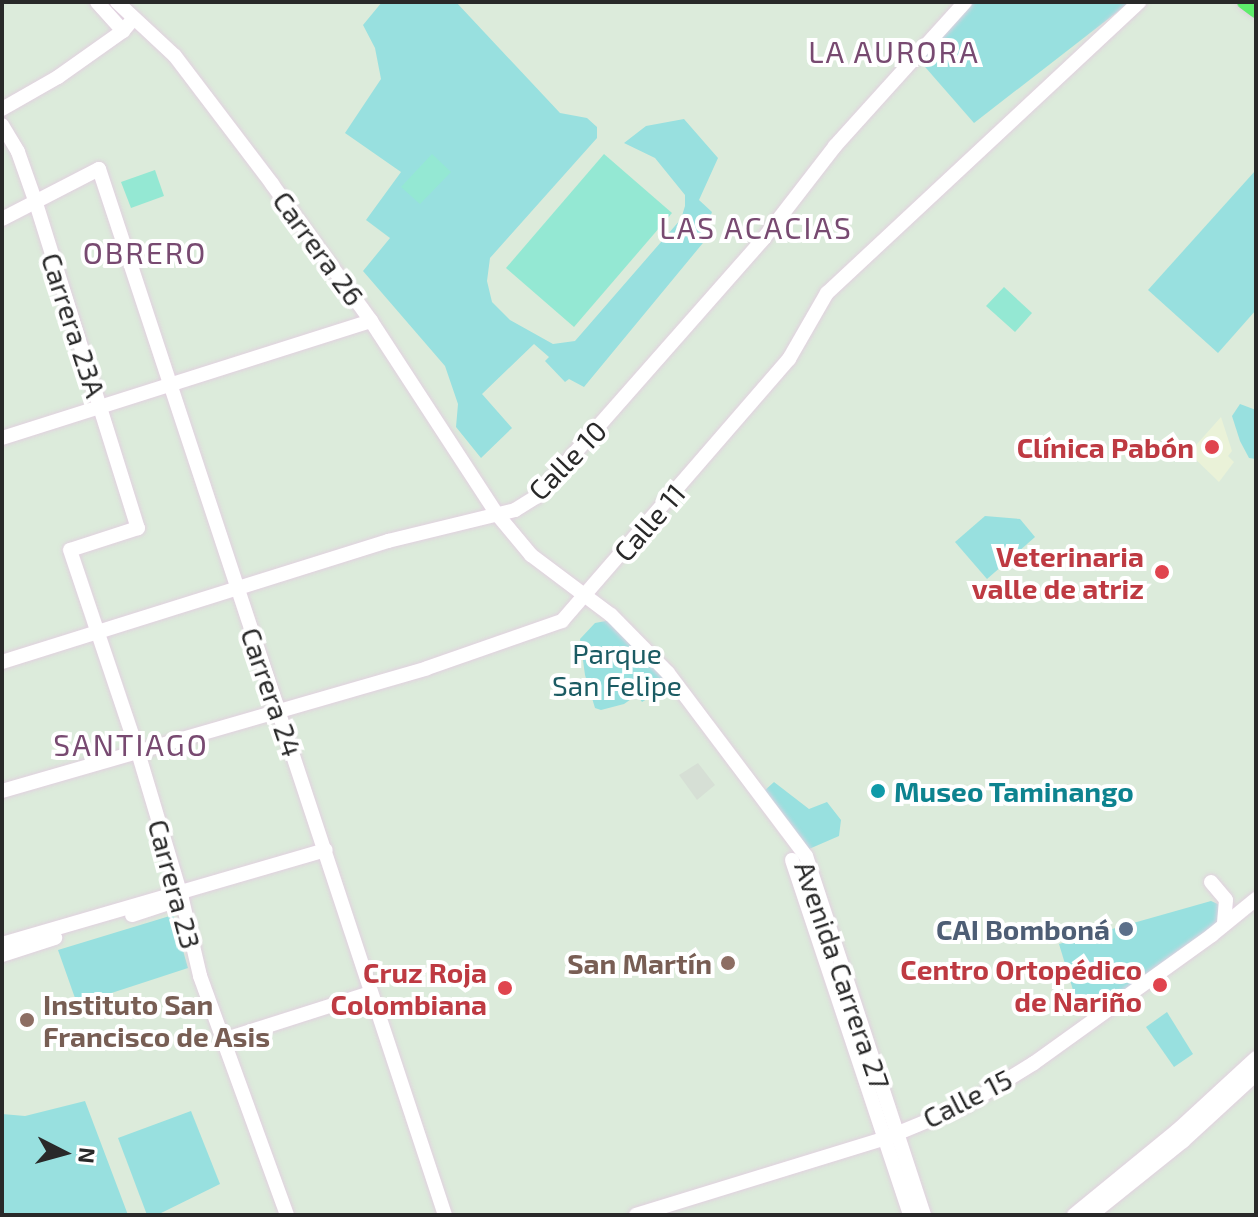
<!DOCTYPE html>
<meta charset="utf-8">
<style>
body{margin:0}
#map{position:relative;width:1258px;height:1217px;overflow:hidden;background:#dcebdb;font-family:"Exo 2",sans-serif}
div>[style]{position:absolute}
[style*='--x']{left:calc(var(--x)*1px);top:calc(var(--y)*1px);width:calc(var(--w)*1px);rotate:calc(var(--a)*1deg)}
.medical>*{inset:0;background:#eaf2d8}
.green>*{inset:0;background:#98e0df}
.pitch>*{inset:0;background:#94e8d3}
.plaza>*{inset:0;background:#d6dfd5}
.roads{filter:drop-shadow(0 0 2px #e1d0df) drop-shadow(0 0 2px #e1d0df)}
.secondary>*{height:14px;margin:-7px;padding:0 7px;transform-origin:7px;border-radius:7px;background:#fff}
.primary>*{height:14px;margin:-7px;padding:0 7px;transform-origin:7px;border-radius:7px;background:#5eed6b}
.dots>*{width:22px;height:22px;translate:-50% -50%;box-sizing:border-box;border:4px solid #fff;border-radius:50%}
span{translate:-50% -50%;white-space:nowrap;text-align:center;line-height:1.15;-webkit-text-stroke:8px #fff;paint-order:stroke}
.street-label{font-size:28px;color:#292929}
.health-label{font-size:28px;color:#be3a42;font-weight:700}
.right{translate:-100% -50%;text-align:right}
.park-label{font-size:28px;color:#1b5b63}
.culture-label{font-size:28px;color:#0d838f;font-weight:700}
.left{translate:0 -50%;text-align:left}
.service-label{font-size:28px;color:#4e5e75;font-weight:700}
.education-label{font-size:28px;color:#785e54;font-weight:700}
.neighbourhood-label{font-size:30px;color:#784a71;letter-spacing:2px}
.frame{position:absolute;inset:0;border:4px solid #292929;pointer-events:none}
.north{position:absolute;left:24px;top:1113px;width:80px;height:80px;-webkit-text-stroke:6px #fff;paint-order:stroke;rotate:96deg;font-size:22px;font-weight:700;line-height:32px;text-align:center;color:#292929}
.north::after{content:'';display:block;margin:auto;width:28px;height:36px;background:#292929;clip-path:polygon(50% 0,100% 100%,50% 72%,0 100%)}
</style>
<div id="map">
<div class="medical">
<i style="clip-path:polygon(1221px 417px,1232px 451px,1228px 456px,1234px 462px,1219px 482px,1189px 453px)"></i>
</div>
<div class="green">
<i style="clip-path:polygon(382px 2px,456px 2px,560px 113px,587px 118px,597px 127px,597px 138px,490px 258px,487px 281px,492px 302px,510px 320px,553px 344px,575px 341px,681px 219px,685px 206px,685px 195px,655px 158px,624px 143px,646px 126px,684px 119px,718px 158px,699px 200px,712px 212px,708px 223px,712px 232px,584px 387px,569px 379px,565px 382px,545px 361px,549px 357px,534px 344px,482px 394px,512px 428px,481px 458px,456px 427px,458px 404px,445px 366px,363px 271px,390px 238px,366px 220px,401px 172px,345px 133px,381px 79px,375px 48px,363px 25px)"></i>
<i style="clip-path:polygon(970px 2px,1130px 2px,974px 123px,919px 60px)"></i>
<i style="clip-path:polygon(1255px 171px,1256px 310px,1218px 353px,1148px 290px)"></i>
<i style="clip-path:polygon(1240px 404px,1256px 410px,1256px 459px,1249px 458px,1240px 441px,1232px 416px)"></i>
<i style="clip-path:polygon(985px 516px,1020px 519px,1035px 537px,987px 579px,955px 542px)"></i>
<i style="clip-path:polygon(611px 620px,656px 666px,668px 686px,642px 702px,637px 695px,624px 704px,601px 710px,595px 708px,585px 675px,580px 639px,595px 623px)"></i>
<i style="clip-path:polygon(774px 782px,809px 809px,827px 802px,841px 820px,839px 836px,809px 849px,763px 792px)"></i>
<i style="clip-path:polygon(1211px 901px,1220px 905px,1222px 915px,1214px 927px,1091px 1020px,1073px 990px,1059px 944px)"></i>
<i style="clip-path:polygon(173px 915px,188px 968px,84px 1002px,75px 998px,58px 950px)"></i>
<i style="clip-path:polygon(1167px 1012px,1193px 1054px,1174px 1067px,1146px 1027px)"></i>
<i style="clip-path:polygon(85px 1101px,128px 1215px,2px 1215px,2px 1114px,25px 1116px)"></i>
<i style="clip-path:polygon(191px 1111px,220px 1184px,157px 1215px,147px 1215px,118px 1138px)"></i>
</div>
<div class="pitch">
<i style="clip-path:polygon(432px 154px,451px 172px,420px 204px,401px 187px)"></i>
<i style="clip-path:polygon(604px 154px,672px 213px,574px 327px,506px 268px)"></i>
<i style="clip-path:polygon(155px 170px,164px 196px,131px 208px,121px 182px)"></i>
<i style="clip-path:polygon(1004px 287px,1032px 313px,1015px 332px,986px 306px)"></i>
</div>
<div class="plaza">
<i style="clip-path:polygon(698px 763px,715px 785px,697px 800px,679px 775px)"></i>
</div>
<div class="roads">
<div class="secondary">
<i style="--x:97;--y:2;--w:39;--a:48"></i>
<i style="--x:117;--y:2;--w:79;--a:43"></i>
<i style="--x:175;--y:56;--w:161;--a:52.8"></i>
<i style="--x:272;--y:184;--w:169;--a:54.1"></i>
<i style="--x:371;--y:321;--w:229;--a:56.9"></i>
<i style="--x:496;--y:513;--w:55;--a:50.2"></i>
<i style="--x:531;--y:555;--w:100;--a:36.9"></i>
<i style="--x:611;--y:615;--w:81;--a:45.5"></i>
<i style="--x:668;--y:673;--w:229;--a:53"></i>
<i style="--x:806;--y:856;--w:378;--a:71.8"></i>
<i style="--x:2;--y:109;--w:64;--a:-29.7"></i>
<i style="--x:58;--y:77;--w:80;--a:-35.3"></i>
<i style="--x:123;--y:31;--w:16;--a:-50"></i>
<i style="--x:2;--y:125;--w:31;--a:59"></i>
<i style="--x:18;--y:152;--w:51;--a:70.5"></i>
<i style="--x:35;--y:200;--w:344;--a:72.6"></i>
<i style="--x:138;--y:528;--w:71;--a:162.1"></i>
<i style="--x:70;--y:550;--w:210;--a:71.4"></i>
<i style="--x:137;--y:749;--w:157;--a:73.3"></i>
<i style="--x:182;--y:899;--w:79;--a:76.8"></i>
<i style="--x:200;--y:976;--w:254;--a:70"></i>
<i style="--x:2;--y:219;--w:109;--a:-27.3"></i>
<i style="--x:99;--y:169;--w:1102;--a:71.7"></i>
<i style="--x:2;--y:438;--w:387;--a:-17.6"></i>
<i style="--x:2;--y:662;--w:405;--a:-17.4"></i>
<i style="--x:388;--y:541;--w:131;--a:-13.7"></i>
<i style="--x:515;--y:510;--w:25;--a:-32"></i>
<i style="--x:536;--y:497;--w:345;--a:-48.6"></i>
<i style="--x:764;--y:238;--w:116;--a:-52.3"></i>
<i style="--x:835;--y:146;--w:194;--a:-47.9"></i>
<i style="--x:2;--y:791;--w:442;--a:-16.1"></i>
<i style="--x:427;--y:668;--w:143;--a:-19.2"></i>
<i style="--x:562;--y:621;--w:347;--a:-49.1"></i>
<i style="--x:789;--y:359;--w:76;--a:-60.1"></i>
<i style="--x:827;--y:293;--w:427;--a:-43"></i>
<i style="--x:792;--y:860;--w:374;--a:71.6"></i>
<i style="--x:1211;--y:882;--w:23;--a:50"></i>
<i style="--x:1226;--y:900;--w:25;--a:95"></i>
<i style="--x:132;--y:915;--w:52;--a:-18.1"></i>
<i style="--x:2;--y:944;--w:337;--a:-16.2"></i>
<i style="--x:2;--y:955;--w:56;--a:-17.8"></i>
<i style="--x:223;--y:1040;--w:154;--a:-17.7"></i>
<i style="--x:636;--y:1215;--w:262;--a:-17.1"></i>
<i style="--x:886;--y:1138;--w:87;--a:-22.4"></i>
<i style="--x:966;--y:1105;--w:80;--a:-31.7"></i>
<i style="--x:1034;--y:1063;--w:219;--a:-35.7"></i>
<i style="--x:1212;--y:935;--w:57;--a:-39.3"></i>
<i style="--x:1074;--y:1215;--w:134;--a:-39.3"></i>
<i style="--x:1178;--y:1130;--w:106;--a:-42.7"></i>
<i style="--x:1091;--y:1215;--w:118;--a:-38.8"></i>
<i style="--x:1183;--y:1141;--w:99;--a:-42.5"></i>
</div>
<div class="primary">
<i style="--x:1244;--y:2;--w:15;--a:37"></i>
</div>
</div>
<div class="dots">
<i style="left:1212px;top:447px;background:#e0444e"></i>
<i style="left:1162px;top:572px;background:#e0444e"></i>
<i style="left:878px;top:791px;background:#0f9aa8"></i>
<i style="left:1126px;top:929px;background:#5c6f8a"></i>
<i style="left:728px;top:963px;background:#8d6e63"></i>
<i style="left:1160px;top:985px;background:#e0444e"></i>
<i style="left:505px;top:988px;background:#e0444e"></i>
<i style="left:27px;top:1020px;background:#8d6e63"></i>
</div>
<div class="street-label">
<span style="left:319px;top:248px;rotate:54deg">Carrera 26</span>
<span style="left:74px;top:325px;rotate:72deg">Carrera 23A</span>
<span style="left:567px;top:460px;rotate:-46deg">Calle 10</span>
<span style="left:649px;top:522px;rotate:-49deg">Calle 11</span>
<span style="left:272px;top:692px;rotate:71deg">Carrera 24</span>
<span style="left:175px;top:884px;rotate:75deg">Carrera 23</span>
<span style="left:843px;top:975px;rotate:71deg">Avenida Carrera 27</span>
<span style="left:967px;top:1098px;rotate:-27deg">Calle 15</span>
</div>
<div class="health-label">
<span class="right" style="left:1194px;top:447px">Clínica Pabón</span>
<span class="right" style="left:1144px;top:572px">Veterinaria<br>valle de atriz</span>
<span class="right" style="left:1142px;top:985px">Centro Ortopédico<br>de Nariño</span>
<span class="right" style="left:487px;top:988px">Cruz Roja<br>Colombiana</span>
</div>
<div class="park-label">
<span style="left:617px;top:669px">Parque<br>San Felipe</span>
</div>
<div class="culture-label">
<span class="left" style="left:894px;top:791px">Museo Taminango</span>
</div>
<div class="service-label">
<span class="right" style="left:1110px;top:929px">CAI Bomboná</span>
</div>
<div class="education-label">
<span class="right" style="left:712px;top:963px">San Martín</span>
<span class="left" style="left:43px;top:1020px">Instituto San<br>Francisco de Asis</span>
</div>
<div class="neighbourhood-label">
<span style="left:894px;top:51px">LA AURORA</span>
<span style="left:756px;top:227px">LAS ACACIAS</span>
<span style="left:145px;top:252px">OBRERO</span>
<span style="left:131px;top:744px">SANTIAGO</span>
</div>
<div class="frame"></div>
<div class="north">N</div>
</div>
